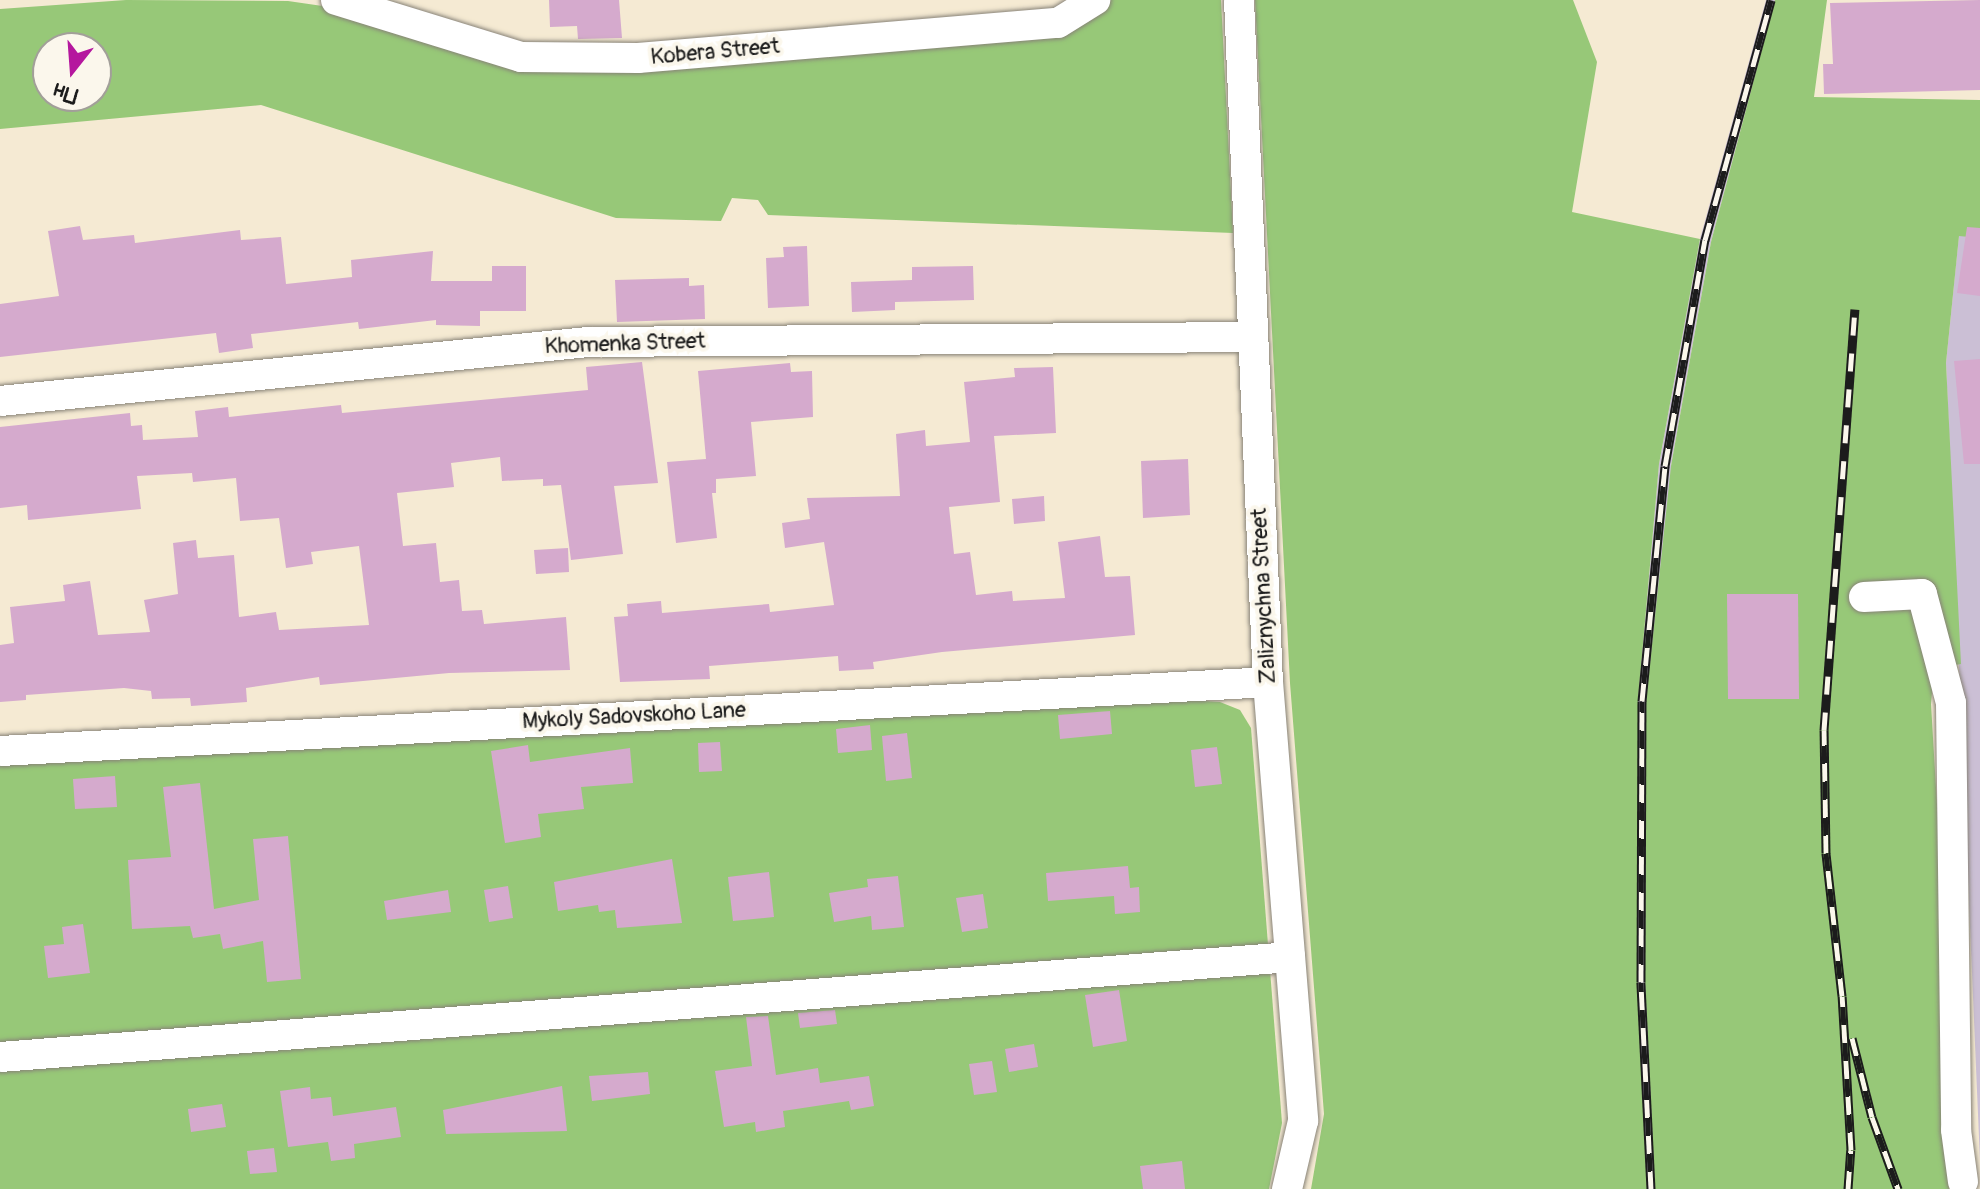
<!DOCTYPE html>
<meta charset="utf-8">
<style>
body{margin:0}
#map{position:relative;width:1980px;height:1189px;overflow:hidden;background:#f5ead3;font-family:Pangolin,sans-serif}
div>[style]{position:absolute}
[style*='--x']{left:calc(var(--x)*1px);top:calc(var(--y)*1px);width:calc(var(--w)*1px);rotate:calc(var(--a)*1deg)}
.industrial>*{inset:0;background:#cbbfd5}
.green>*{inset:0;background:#97c878}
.building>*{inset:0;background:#d5aacd}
.roads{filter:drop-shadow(0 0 2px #888378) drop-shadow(0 0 2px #888378)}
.minor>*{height:30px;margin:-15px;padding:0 15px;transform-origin:15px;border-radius:15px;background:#fff}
.rail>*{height:9px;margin-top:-4.5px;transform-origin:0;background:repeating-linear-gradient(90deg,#fbf7ec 0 18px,#1c1c1c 0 36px);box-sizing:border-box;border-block:2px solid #1c1c1c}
span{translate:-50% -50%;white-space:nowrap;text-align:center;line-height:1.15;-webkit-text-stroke:8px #fbf7ec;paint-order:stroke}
.street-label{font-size:22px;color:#1c1c1c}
.north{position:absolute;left:32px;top:32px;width:80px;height:80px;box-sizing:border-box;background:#fbf7ec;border:2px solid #a29f99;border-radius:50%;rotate:197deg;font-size:22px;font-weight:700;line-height:32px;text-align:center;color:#1c1c1c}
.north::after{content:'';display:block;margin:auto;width:28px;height:36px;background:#b5179e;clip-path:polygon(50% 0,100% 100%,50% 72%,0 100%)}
</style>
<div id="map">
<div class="industrial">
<i style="clip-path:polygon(1766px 0,1775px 0,1711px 242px,1671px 466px,1655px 1189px,1647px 1189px,1638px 982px,1638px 700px,1659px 464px,1700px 239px)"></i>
<i style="clip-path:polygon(1959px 235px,1980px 238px,1980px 1161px,1946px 363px)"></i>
</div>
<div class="green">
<i style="clip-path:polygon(evenodd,126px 0,288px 1px,350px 10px,519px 67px,1061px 31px,1109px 0,1221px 0,1233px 233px,768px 215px,758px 200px,732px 198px,721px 221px,616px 218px,261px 105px,0 129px,0 9px,126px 0,48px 48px,96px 48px,96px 96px,48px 96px,48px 48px)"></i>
<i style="clip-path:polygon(1255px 0,1573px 0,1597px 62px,1572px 212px,1700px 239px,1659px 464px,1638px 700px,1638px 982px,1647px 1189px,1311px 1189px,1324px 1114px,1290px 683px)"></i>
<i style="clip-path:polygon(1775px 0,1827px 0,1814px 97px,1980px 100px,1980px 238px,1959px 236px,1946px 363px,1961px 664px,1934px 669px,1931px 704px,1949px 1006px,1949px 1189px,1655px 1189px,1645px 981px,1646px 701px,1671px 466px,1711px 242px)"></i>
<i style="clip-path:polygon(1126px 696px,1220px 702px,1240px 710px,1251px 728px,1282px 1123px,1269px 1189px,0 1189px,0 759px)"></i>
</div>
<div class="building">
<i style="clip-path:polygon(549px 0,619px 0,622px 38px,578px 39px,577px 26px,550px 27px)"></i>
<i style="clip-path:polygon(1980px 0,1980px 90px,1824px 94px,1823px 64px,1833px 64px,1830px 3px)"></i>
<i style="clip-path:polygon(80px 226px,83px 240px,134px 235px,135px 243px,240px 230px,241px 240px,281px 237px,286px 284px,352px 277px,351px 260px,433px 251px,431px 281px,492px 281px,492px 266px,526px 266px,526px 311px,480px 311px,480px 326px,436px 325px,436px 320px,359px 329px,358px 322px,251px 334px,253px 348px,219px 353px,216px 333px,0 357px,0 304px,59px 296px,48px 231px)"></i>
<i style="clip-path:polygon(1967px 227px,1980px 228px,1980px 296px,1957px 293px)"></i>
<i style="clip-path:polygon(807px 246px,809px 306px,768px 308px,766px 258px,784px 257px,783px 247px)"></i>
<i style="clip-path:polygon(973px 266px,974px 300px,895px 302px,895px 310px,852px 312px,851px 282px,912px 280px,912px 267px)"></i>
<i style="clip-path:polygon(689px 278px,689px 286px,704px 285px,705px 319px,617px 322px,615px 280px)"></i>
<i style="clip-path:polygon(1980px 359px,1980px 464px,1964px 464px,1954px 361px)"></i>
<i style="clip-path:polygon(642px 362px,658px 483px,614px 486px,623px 554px,571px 560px,561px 485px,543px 486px,543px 479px,502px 481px,500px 457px,451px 463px,454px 487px,397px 493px,403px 546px,436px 543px,440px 582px,459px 580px,462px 611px,482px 610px,484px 624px,566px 617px,570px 670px,449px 673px,320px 685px,319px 677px,246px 688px,247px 702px,191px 706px,190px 698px,152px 699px,151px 691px,124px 688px,26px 695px,26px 700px,0 702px,0 645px,14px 643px,10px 607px,65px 601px,63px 585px,90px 581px,98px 635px,150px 632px,144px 600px,178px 594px,173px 543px,196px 540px,198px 558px,234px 555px,239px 617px,276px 612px,279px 630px,369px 625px,359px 546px,311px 552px,313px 564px,286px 568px,279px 518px,240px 521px,236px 478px,193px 482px,192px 473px,137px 476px,141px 509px,28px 520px,27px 505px,0 508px,0 427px,130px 413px,131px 426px,142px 425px,143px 440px,198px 437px,195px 411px,228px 407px,229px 417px,341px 405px,342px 413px,588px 390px,586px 367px)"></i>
<i style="clip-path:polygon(790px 363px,791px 372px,812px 371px,813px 417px,751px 422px,756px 476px,716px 479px,716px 493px,712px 493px,717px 538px,676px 543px,667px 462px,706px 459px,698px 371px)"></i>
<i style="clip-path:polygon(1053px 367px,1056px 433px,994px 436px,1000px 502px,949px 507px,954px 554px,970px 552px,976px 595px,1012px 591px,1013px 601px,1065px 598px,1058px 542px,1100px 536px,1105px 577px,1130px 576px,1135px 635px,942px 652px,873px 662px,874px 669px,839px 671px,838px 656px,709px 666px,710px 679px,620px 682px,614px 617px,628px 616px,627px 604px,661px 601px,662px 613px,769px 604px,770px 612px,834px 605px,824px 542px,785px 548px,782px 523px,810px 519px,807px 498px,900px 496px,896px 434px,925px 430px,926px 446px,970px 442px,964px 382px,1015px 377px,1014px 368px)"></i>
<i style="clip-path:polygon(1188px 459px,1190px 515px,1143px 518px,1141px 461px)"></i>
<i style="clip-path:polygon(1044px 496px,1045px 521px,1014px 524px,1012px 499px)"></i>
<i style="clip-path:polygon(568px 548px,569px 572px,536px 574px,534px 550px)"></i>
<i style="clip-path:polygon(1727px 594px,1798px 594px,1799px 699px,1728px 699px)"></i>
<i style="clip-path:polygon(1110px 711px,1112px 734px,1060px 739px,1058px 715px)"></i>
<i style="clip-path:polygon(870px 725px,872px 750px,838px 753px,836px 729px)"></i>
<i style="clip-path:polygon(907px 733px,912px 778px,886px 781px,882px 736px)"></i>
<i style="clip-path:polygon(720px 742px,722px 771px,699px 772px,698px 743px)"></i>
<i style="clip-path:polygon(528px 745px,530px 762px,630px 748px,633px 783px,581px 787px,584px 809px,538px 814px,541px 837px,505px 843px,491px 751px)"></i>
<i style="clip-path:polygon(1217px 747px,1222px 784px,1195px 787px,1191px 750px)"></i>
<i style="clip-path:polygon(115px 776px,117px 807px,75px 809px,73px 779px)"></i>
<i style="clip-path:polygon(200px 783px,214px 909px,259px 900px,253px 839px,288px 836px,301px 979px,267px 982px,263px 941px,223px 949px,220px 934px,193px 938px,190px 926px,132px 929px,128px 860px,171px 857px,163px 787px)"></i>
<i style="clip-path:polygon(672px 859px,682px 923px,617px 928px,615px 910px,599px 912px,598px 905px,558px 911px,554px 882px)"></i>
<i style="clip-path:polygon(1128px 866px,1130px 888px,1139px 887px,1140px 912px,1115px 914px,1114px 896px,1048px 901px,1046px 873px)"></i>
<i style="clip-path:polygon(769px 872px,774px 917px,733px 921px,728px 877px)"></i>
<i style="clip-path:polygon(898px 876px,904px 927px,872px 930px,871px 916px,834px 922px,829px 893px,868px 887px,867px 879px)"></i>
<i style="clip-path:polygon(508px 886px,513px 918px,489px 922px,484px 890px)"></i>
<i style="clip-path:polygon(448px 890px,451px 912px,387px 920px,384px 901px)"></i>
<i style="clip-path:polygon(983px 894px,988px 928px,962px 932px,956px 898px)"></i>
<i style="clip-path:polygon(83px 924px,90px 973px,48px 978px,44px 946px,64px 944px,62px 927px)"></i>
<i style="clip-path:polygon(1119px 990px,1127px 1041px,1093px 1047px,1085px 995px)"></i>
<i style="clip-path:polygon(835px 1010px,837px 1024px,800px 1028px,798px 1013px)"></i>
<i style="clip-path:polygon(768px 1016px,776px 1075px,818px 1068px,820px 1083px,869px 1076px,874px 1106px,851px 1110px,849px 1101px,783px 1111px,785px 1127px,756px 1132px,755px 1122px,724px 1127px,715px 1071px,752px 1066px,746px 1017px)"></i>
<i style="clip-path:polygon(1034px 1044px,1038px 1067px,1009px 1072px,1005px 1049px)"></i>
<i style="clip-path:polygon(992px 1061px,997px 1092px,974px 1095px,969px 1064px)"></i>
<i style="clip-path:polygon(648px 1072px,650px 1094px,592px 1101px,589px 1076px)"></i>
<i style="clip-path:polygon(562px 1086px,567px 1131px,446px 1134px,443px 1110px)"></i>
<i style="clip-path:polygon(310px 1087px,311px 1099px,331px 1097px,333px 1116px,396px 1107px,401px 1137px,354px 1144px,355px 1158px,331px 1161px,328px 1142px,288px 1147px,280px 1091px)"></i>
<i style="clip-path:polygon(222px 1104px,226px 1127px,191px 1132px,188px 1109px)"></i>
<i style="clip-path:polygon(274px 1148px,277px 1172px,250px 1174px,247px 1151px)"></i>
<i style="clip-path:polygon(1182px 1161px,1185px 1189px,1143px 1189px,1140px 1166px)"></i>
</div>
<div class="roads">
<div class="minor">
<i style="--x:336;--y:0;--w:194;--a:17.1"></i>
<i style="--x:521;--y:57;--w:117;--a:0.5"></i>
<i style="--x:638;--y:58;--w:421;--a:-4.8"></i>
<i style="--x:1058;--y:23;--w:44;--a:-31.9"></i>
<i style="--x:1239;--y:0;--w:683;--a:87.57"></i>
<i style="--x:1268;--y:682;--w:440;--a:85.4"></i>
<i style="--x:1303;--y:1121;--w:70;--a:103.2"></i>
<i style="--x:0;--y:401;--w:591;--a:-5.73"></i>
<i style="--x:588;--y:342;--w:665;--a:-0.43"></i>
<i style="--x:1864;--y:597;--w:58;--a:-3"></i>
<i style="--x:1922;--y:594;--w:113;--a:75.1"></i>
<i style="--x:1951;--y:703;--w:427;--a:89.3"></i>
<i style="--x:1956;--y:1130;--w:52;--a:82.3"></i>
<i style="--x:0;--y:751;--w:1270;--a:-3.11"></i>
<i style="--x:0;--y:1057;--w:1294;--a:-4.43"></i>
</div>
</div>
<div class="rail">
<i style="--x:1852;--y:1038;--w:81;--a:75.8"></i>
<i style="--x:1872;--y:1117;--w:77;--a:70.1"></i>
<i style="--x:1651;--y:1189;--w:207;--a:-92.8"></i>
<i style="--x:1641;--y:982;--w:281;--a:-89.8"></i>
<i style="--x:1642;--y:701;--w:236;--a:-84.4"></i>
<i style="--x:1665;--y:466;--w:230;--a:-80"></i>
<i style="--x:1705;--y:240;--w:249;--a:-74.6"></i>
<i style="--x:1848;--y:1189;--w:39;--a:-86"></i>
<i style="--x:1851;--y:1150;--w:154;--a:-93.3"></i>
<i style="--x:1842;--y:996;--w:144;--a:-96.4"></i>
<i style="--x:1826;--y:853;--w:123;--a:-90.9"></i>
<i style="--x:1824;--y:730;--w:422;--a:-85.8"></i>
</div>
<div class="street-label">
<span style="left:715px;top:52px;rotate:-5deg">Kobera Street</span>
<span style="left:625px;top:344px;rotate:-2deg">Khomenka Street</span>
<span style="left:1264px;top:596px;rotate:-93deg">Zaliznychna Street</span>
<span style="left:634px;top:716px;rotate:-3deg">Mykoly Sadovskoho Lane</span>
</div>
<div class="north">Пн</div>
</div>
